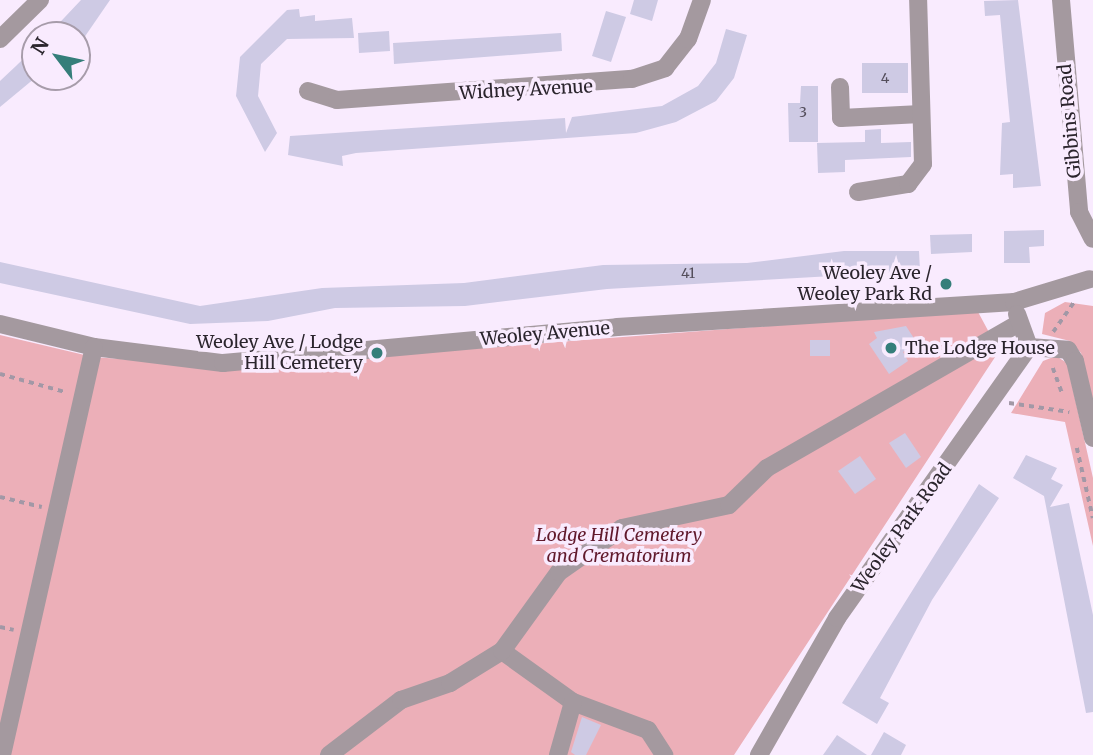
<!DOCTYPE html>
<style>
body{margin:0}
#map{position:relative;width:1093px;height:755px;overflow:hidden;background:#f9ebfe;font-family:Merriweather,serif}
div>[style]{position:absolute}
[style*='--x']{left:calc(var(--x)*1px);top:calc(var(--y)*1px);width:calc(var(--w)*1px);rotate:calc(var(--a)*1deg)}
.green>*{inset:0;background:#ecafb8}
.building>*{inset:0;background:#cecae4}
.path>*{height:3.5px;margin-top:-1.75px;transform-origin:0;background:repeating-linear-gradient(90deg,#a298a6 0 5px,transparent 0 10px)}
.minor>*{height:18px;margin:-9px;padding:0 9px;transform-origin:9px;border-radius:9px;background:#a4999f}
.dots>*{width:19px;height:19px;translate:-50% -50%;box-sizing:border-box;border:4px solid #f9ebfe;border-radius:50%}
span{translate:-50% -50%;white-space:nowrap;text-align:center;line-height:1.15;-webkit-text-stroke:7px #f9ebfe;paint-order:stroke}
.number-label{font-size:14px;color:#544e5b}
.number-label span{-webkit-text-stroke-width:0}
.street-label{font-size:18px;color:#2b252d}
.poi-label{font-size:18px;color:#2b252d}
.right{translate:-100% -50%;text-align:right}
.left{translate:0 -50%;text-align:left}
.park-label{font-size:18px;color:#61192c;font-style:italic}
.north{position:absolute;left:21px;top:21px;width:70px;height:70px;box-sizing:border-box;background:#f9ebfe;border:2px solid #a79caa;border-radius:50%;rotate:302deg;font-size:19px;font-weight:700;line-height:28px;text-align:center;color:#2b252d}
.north::after{content:'';display:block;margin:auto;width:24px;height:32px;background:#357e7a;clip-path:polygon(50% 0,100% 100%,50% 72%,0 100%)}
</style>
<div id="map">
<div class="green">
<i style="clip-path:polygon(1065px 302px,1093px 306px,1093px 401px,1081px 353px,1070px 341px,1042px 334px,1045px 313px)"></i>
<i style="clip-path:polygon(977px 310px,999px 351px,734px 755px,0 755px,0 335px,93px 357px,230px 367px)"></i>
<i style="clip-path:polygon(1056px 356px,1067px 363px,1093px 478px,1093px 546px,1065px 422px,1011px 413px,1043px 361px)"></i>
</div>
<div class="building">
<i style="clip-path:polygon(81px 0,110px 0,77px 48px,77px 35px,48px 35px)"></i>
<i style="clip-path:polygon(634px 0,658px 0,652px 21px,630px 14px)"></i>
<i style="clip-path:polygon(1018px 0,1041px 186px,1013px 188px,1013px 174px,1000px 175px,1002px 123px,1010px 122px,1000px 15px,985px 16px,984px 1px)"></i>
<i style="clip-path:polygon(299px 9px,300px 17px,315px 15px,315px 21px,352px 18px,354px 38px,287px 39px,261px 64px,258px 96px,277px 133px,265px 152px,236px 96px,240px 57px,287px 10px)"></i>
<i style="clip-path:polygon(606px 11px,626px 17px,611px 62px,592px 56px)"></i>
<i style="clip-path:polygon(726px 29px,747px 35px,734px 78px,716px 101px,676px 122px,636px 133px,356px 153px,342px 156px,343px 166px,288px 155px,290px 136px,565px 118px,566px 133px,572px 117px,662px 106px,698px 86px,716px 63px)"></i>
<i style="clip-path:polygon(389px 31px,390px 51px,359px 53px,358px 33px)"></i>
<i style="clip-path:polygon(561px 33px,562px 51px,394px 64px,393px 43px)"></i>
<i style="clip-path:polygon(35px 48px,35px 78px,0 107px,0 81px)"></i>
<i style="clip-path:polygon(862px 63px,908px 63px,908px 93px,862px 93px)"></i>
<i style="clip-path:polygon(801px 86px,818px 86px,818px 142px,789px 142px,788px 103px,800px 103px)"></i>
<i style="clip-path:polygon(881px 129px,881px 143px,911px 142px,911px 157px,845px 160px,845px 172px,818px 173px,817px 143px,865px 142px,865px 130px)"></i>
<i style="clip-path:polygon(1044px 230px,1044px 246px,1029px 247px,1030px 263px,1004px 263px,1004px 231px)"></i>
<i style="clip-path:polygon(972px 234px,972px 252px,931px 254px,930px 235px)"></i>
<i style="clip-path:polygon(844px 251px,919px 251px,920px 271px,607px 289px,465px 306px,335px 308px,268px 321px,190px 324px,0 283px,0 262px,200px 306px,322px 288px,464px 283px,603px 265px,747px 263px)"></i>
<i style="clip-path:polygon(906px 326px,917px 343px,903px 352px,908px 361px,889px 374px,869px 344px,877px 338px,874px 332px)"></i>
<i style="clip-path:polygon(810px 340px,830px 340px,830px 356px,810px 356px)"></i>
<i style="clip-path:polygon(905px 433px,921px 457px,906px 468px,889px 443px)"></i>
<i style="clip-path:polygon(1026px 455px,1057px 468px,1051px 479px,1063px 485px,1050px 507px,1069px 503px,1093px 615px,1093px 712px,1086px 713px,1044px 496px,1013px 478px)"></i>
<i style="clip-path:polygon(860px 456px,876px 479px,855px 494px,838px 471px)"></i>
<i style="clip-path:polygon(979px 484px,999px 498px,932px 600px,880px 698px,889px 703px,877px 724px,842px 703px)"></i>
<i style="clip-path:polygon(582px 717px,601px 725px,586px 755px,575px 755px,571px 752px)"></i>
<i style="clip-path:polygon(884px 732px,906px 745px,901px 755px,871px 755px)"></i>
<i style="clip-path:polygon(837px 735px,867px 755px,823px 755px)"></i>
</div>
<div class="path">
<i style="--x:1053;--y:332;--w:37;--a:-55"></i>
<i style="--x:1053;--y:368;--w:27;--a:70"></i>
<i style="--x:0;--y:374;--w:67;--a:15.5"></i>
<i style="--x:1009;--y:403;--w:61;--a:8.5"></i>
<i style="--x:1077;--y:448;--w:72;--a:77.1"></i>
<i style="--x:0;--y:497;--w:43;--a:13.4"></i>
<i style="--x:0;--y:627;--w:14;--a:12"></i>
</div>
<div class="minor">
<i style="--x:1061;--y:0;--w:213;--a:85.1"></i>
<i style="--x:1079;--y:212;--w:30;--a:63"></i>
<i style="--x:0;--y:39;--w:56;--a:-44.3"></i>
<i style="--x:840;--y:87;--w:31;--a:88"></i>
<i style="--x:841;--y:118;--w:80;--a:-2.9"></i>
<i style="--x:308;--y:91;--w:30;--a:17"></i>
<i style="--x:337;--y:100;--w:296;--a:-4.1"></i>
<i style="--x:632;--y:79;--w:35;--a:-18"></i>
<i style="--x:665;--y:68;--w:37;--a:-52"></i>
<i style="--x:688;--y:39;--w:41;--a:-70.3"></i>
<i style="--x:858;--y:192;--w:51;--a:-9.1"></i>
<i style="--x:908;--y:184;--w:25;--a:-53"></i>
<i style="--x:923;--y:164;--w:164;--a:-91.7"></i>
<i style="--x:0;--y:324;--w:97;--a:13.7"></i>
<i style="--x:94;--y:347;--w:130;--a:7.1"></i>
<i style="--x:223;--y:363;--w:396;--a:-5.2"></i>
<i style="--x:617;--y:327;--w:398;--a:-3.6"></i>
<i style="--x:1014;--y:302;--w:79;--a:-16.8"></i>
<i style="--x:1029;--y:347;--w:39;--a:4"></i>
<i style="--x:1068;--y:350;--w:13;--a:58"></i>
<i style="--x:1075;--y:361;--w:79;--a:76.8"></i>
<i style="--x:502;--y:651;--w:87;--a:35.7"></i>
<i style="--x:573;--y:702;--w:80;--a:20.5"></i>
<i style="--x:648;--y:730;--w:30;--a:57"></i>
<i style="--x:2;--y:755;--w:418;--a:-77.3"></i>
<i style="--x:329;--y:755;--w:91;--a:-37.4"></i>
<i style="--x:401;--y:700;--w:52;--a:-19.1"></i>
<i style="--x:450;--y:683;--w:61;--a:-31.6"></i>
<i style="--x:502;--y:651;--w:97;--a:-54.2"></i>
<i style="--x:559;--y:572;--w:77;--a:-34.9"></i>
<i style="--x:622;--y:528;--w:109;--a:-12.1"></i>
<i style="--x:729;--y:505;--w:53;--a:-44.2"></i>
<i style="--x:767;--y:468;--w:291;--a:-29.9"></i>
<i style="--x:558;--y:755;--w:55;--a:-74.2"></i>
<i style="--x:759;--y:755;--w:158;--a:-60.3"></i>
<i style="--x:837;--y:618;--w:332;--a:-54.7"></i>
<i style="--x:1029;--y:347;--w:35;--a:-110"></i>
</div>
<div class="dots">
<i style="left:946px;top:284px;background:#357e7a"></i>
<i style="left:891px;top:348px;background:#357e7a"></i>
<i style="left:377px;top:353px;background:#357e7a"></i>
</div>
<div class="number-label">
<span style="left:885px;top:78px">4</span>
<span style="left:803px;top:112px">3</span>
<span style="left:688px;top:273px">41</span>
</div>
<div class="street-label">
<span style="left:526px;top:90px;rotate:-3deg">Widney Avenue</span>
<span style="left:1070px;top:121px;rotate:-95deg">Gibbins Road</span>
<span style="left:545px;top:334px;rotate:-5deg">Weoley Avenue</span>
<span style="left:902px;top:528px;rotate:-54deg">Weoley Park Road</span>
</div>
<div class="poi-label">
<span class="right" style="left:932px;top:284px">Weoley Ave /<br>Weoley Park Rd</span>
<span class="right" style="left:363px;top:353px">Weoley Ave / Lodge<br>Hill Cemetery</span>
<span class="left" style="left:905px;top:348px">The Lodge House</span>
</div>
<div class="park-label">
<span style="left:619px;top:546px">Lodge Hill Cemetery<br>and Crematorium</span>
</div>
<div class="north">N</div>
</div>
